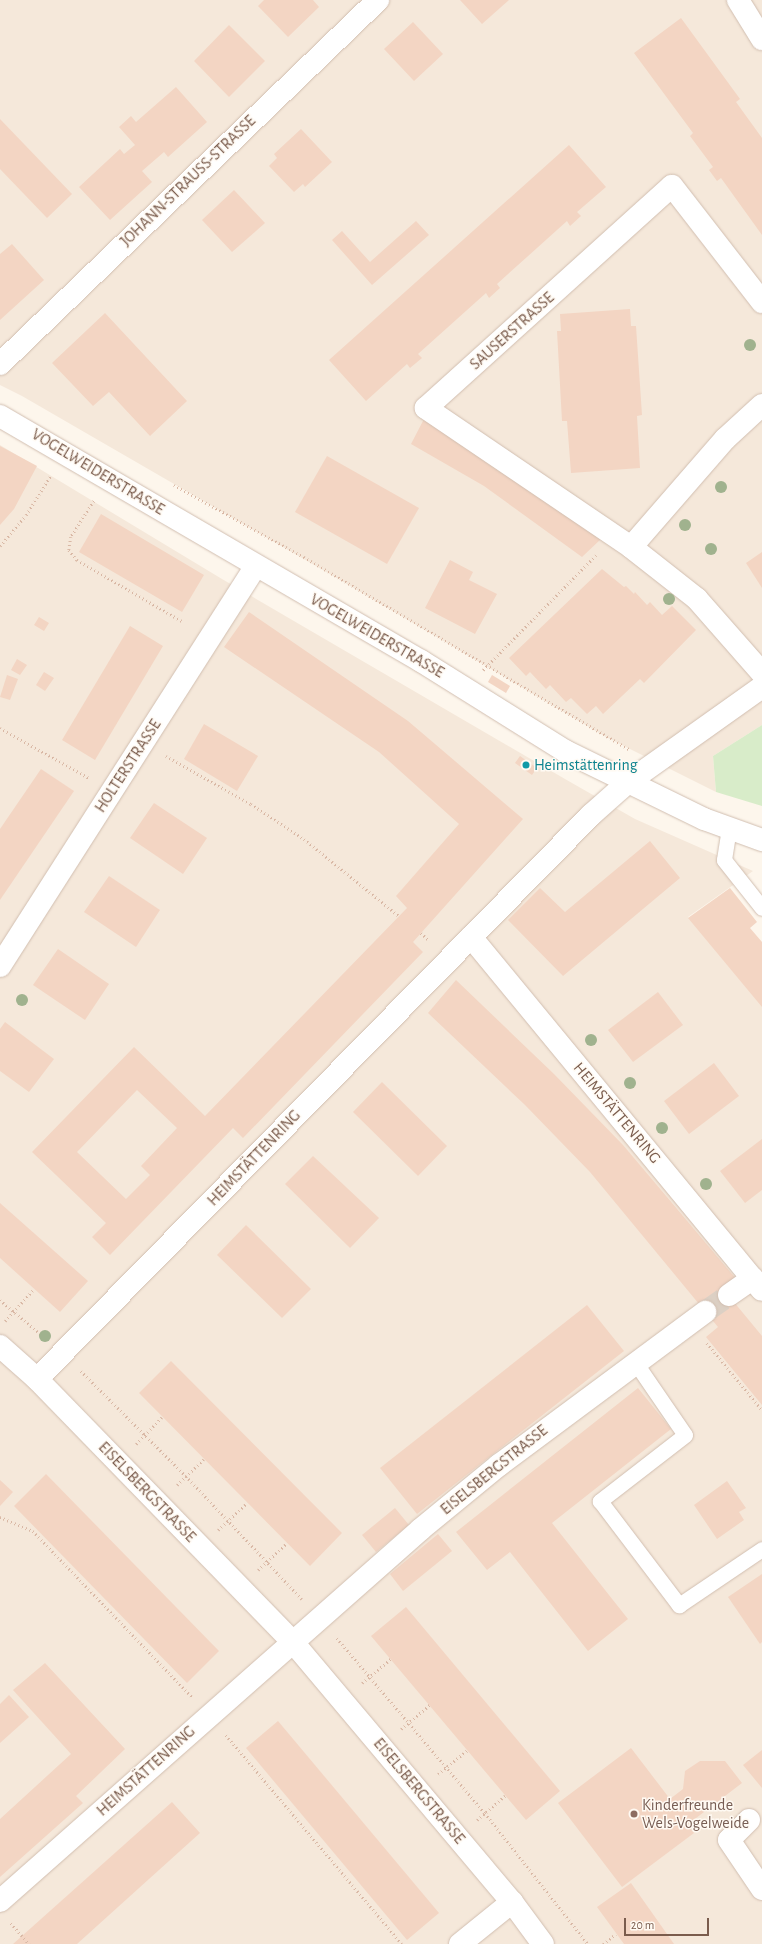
<!DOCTYPE html>
<meta charset="utf-8">
<style>
body{margin:0}
#map{position:relative;width:762px;height:1944px;overflow:hidden;background:#fdf6ec;font-family:"Alegreya Sans",sans-serif}
div>[style]{position:absolute}
[style*='--x']{left:calc(var(--x)*1px);top:calc(var(--y)*1px);width:calc(var(--w)*1px);rotate:calc(var(--a)*1deg)}
.residential>*{inset:0;background:#f5e8da}
.green>*{inset:0;background:#d8ecc9}
.building>*{inset:0;background:#f3d5c3}
.street-tunnel>*{height:22px;margin-top:-11px;transform-origin:0;background:repeating-linear-gradient(90deg,#dcd0c4 0 22px,transparent 0 33px)}
.path>*{height:2.5px;margin-top:-1.25px;transform-origin:0;background:repeating-linear-gradient(90deg,#d9b8a5 0 1px,transparent 0 4px)}
.roads{filter:drop-shadow(0 0 1px #d1beb0) drop-shadow(0 0 1px #d1beb0)}
.lane>*{height:15px;margin:-7.5px;padding:0 7.5px;transform-origin:7.5px;border-radius:7.5px;background:#fff}
.street>*{height:22px;margin:-11px;padding:0 11px;transform-origin:11px;border-radius:11px;background:#fff}
.secondary>*{height:22px;margin:-11px;padding:0 11px;transform-origin:11px;border-radius:11px;background:#fff}
.trees>*{width:12px;height:12px;margin:-6px;border-radius:50%;background:#a0b28e}
.dots>*{width:11px;height:11px;translate:-50% -50%;box-sizing:border-box;border:2px solid #fffaf3;border-radius:50%}
span{translate:-50% -50%;white-space:nowrap;text-align:center;line-height:1.15;-webkit-text-stroke:3px #fffaf3;paint-order:stroke}
.street-label{font-size:16px;color:#7a5c4d}
.culture-label{font-size:16px;color:#0d838f}
.left{translate:0 -50%;text-align:left}
.education-label{font-size:16px;color:#785e54}
.scale{position:absolute;left:624px;top:1918px;width:85px;height:18px;box-sizing:border-box;border:2px solid #7a5c4d;border-top:0;padding-left:5px;font-size:12px;line-height:14px;white-space:nowrap;color:#7a5c4d;-webkit-text-stroke:3px #fffaf3;paint-order:stroke}
</style>
<div id="map">
<div class="residential">
<i style="clip-path:polygon(0 0,762px 0,762px 725px,713px 756px,716px 792px,606px 737px,340px 580px,22px 396px,0 385px)"></i>
<i style="clip-path:polygon(0 445px,222px 579px,565px 779px,635px 819px,753px 871px,688px 917px,762px 1004px,762px 1944px,0 1944px)"></i>
</div>
<div class="green">
<i style="clip-path:polygon(762px 725px,762px 806px,716px 792px,713px 756px)"></i>
</div>
<div class="building">
<i style="clip-path:polygon(264px 0,313px 0,319px 7px,288px 37px,258px 6px)"></i>
<i style="clip-path:polygon(460px 0,509px 0,482px 24px)"></i>
<i style="clip-path:polygon(681px 18px,740px 99px,736px 102px,762px 138px,762px 235px,721px 178px,717px 181px,709px 170px,713px 167px,690px 136px,693px 133px,634px 53px)"></i>
<i style="clip-path:polygon(413px 22px,443px 54px,414px 81px,384px 49px)"></i>
<i style="clip-path:polygon(229px 25px,265px 61px,229px 97px,194px 61px)"></i>
<i style="clip-path:polygon(176px 87px,207px 122px,168px 157px,164px 152px,142px 171px,152px 182px,110px 220px,79px 187px,120px 149px,124px 154px,135px 145px,119px 127px,131px 116px,136px 122px)"></i>
<i style="clip-path:polygon(0 119px,72px 194px,47px 218px,0 169px)"></i>
<i style="clip-path:polygon(301px 129px,332px 162px,305px 187px,303px 184px,294px 192px,269px 166px,277px 158px,274px 154px)"></i>
<i style="clip-path:polygon(569px 145px,606px 187px,577px 212px,581px 216px,570px 226px,567px 221px,497px 284px,500px 288px,489px 298px,486px 293px,418px 354px,422px 358px,410px 368px,407px 364px,366px 401px,329px 360px)"></i>
<i style="clip-path:polygon(234px 190px,265px 223px,232px 252px,202px 220px)"></i>
<i style="clip-path:polygon(416px 221px,429px 235px,372px 285px,332px 240px,342px 231px,370px 262px)"></i>
<i style="clip-path:polygon(12px 244px,44px 280px,0 320px,0 254px)"></i>
<i style="clip-path:polygon(630px 309px,631px 326px,636px 326px,642px 415px,637px 416px,640px 468px,571px 473px,567px 421px,562px 421px,557px 331px,561px 331px,560px 314px)"></i>
<i style="clip-path:polygon(105px 313px,187px 401px,150px 436px,109px 392px,93px 406px,52px 363px)"></i>
<i style="clip-path:polygon(424px 419px,601px 539px,582px 557px,484px 486px,411px 444px)"></i>
<i style="clip-path:polygon(0 446px,37px 466px,14px 509px,0 525px)"></i>
<i style="clip-path:polygon(327px 456px,419px 508px,387px 564px,295px 512px)"></i>
<i style="clip-path:polygon(101px 514px,204px 575px,182px 612px,79px 552px)"></i>
<i style="clip-path:polygon(762px 552px,762px 588px,746px 563px)"></i>
<i style="clip-path:polygon(450px 560px,473px 572px,469px 580px,497px 594px,475px 634px,425px 608px)"></i>
<i style="clip-path:polygon(602px 569px,624px 587px,626px 586px,634px 594px,635px 592px,647px 605px,650px 602px,662px 615px,672px 606px,696px 630px,644px 683px,640px 679px,603px 714px,596px 706px,587px 714px,571px 698px,566px 702px,550px 685px,546px 689px,530px 672px,526px 676px,509px 658px)"></i>
<i style="clip-path:polygon(evenodd,249px 612px,408px 721px,523px 819px,413px 942px,423px 952px,243px 1138px,233px 1128px,110px 1255px,92px 1237px,106px 1223px,32px 1152px,134px 1047px,205px 1116px,407px 908px,396px 896px,459px 824px,379px 752px,224px 647px,249px 612px,137px 1090px,177px 1128px,141px 1166px,150px 1175px,126px 1199px,77px 1152px,137px 1090px)"></i>
<i style="clip-path:polygon(39px 617px,49px 623px,44px 631px,34px 625px)"></i>
<i style="clip-path:polygon(130px 626px,163px 646px,95px 760px,62px 740px)"></i>
<i style="clip-path:polygon(17px 659px,27px 665px,20px 675px,11px 670px)"></i>
<i style="clip-path:polygon(44px 672px,54px 678px,45px 691px,36px 685px)"></i>
<i style="clip-path:polygon(7px 675px,18px 679px,10px 700px,0 697px)"></i>
<i style="clip-path:polygon(492px 675px,510px 686px,506px 693px,488px 682px)"></i>
<i style="clip-path:polygon(204px 724px,258px 756px,237px 791px,184px 759px)"></i>
<i style="clip-path:polygon(520px 756px,537px 768px,532px 775px,515px 763px)"></i>
<i style="clip-path:polygon(41px 769px,74px 791px,0 900px,0 829px)"></i>
<i style="clip-path:polygon(154px 803px,207px 838px,183px 874px,130px 838px)"></i>
<i style="clip-path:polygon(650px 841px,680px 878px,563px 976px,508px 920px,540px 888px,565px 912px)"></i>
<i style="clip-path:polygon(109px 876px,160px 910px,136px 947px,84px 912px)"></i>
<i style="clip-path:polygon(730px 888px,757px 922px,750px 928px,762px 942px,762px 1007px,688px 918px)"></i>
<i style="clip-path:polygon(58px 949px,109px 984px,85px 1020px,33px 985px)"></i>
<i style="clip-path:polygon(456px 980px,554px 1074px,623px 1145px,737px 1280px,724px 1290px,762px 1336px,762px 1405px,706px 1337px,718px 1327px,590px 1172px,525px 1105px,428px 1013px)"></i>
<i style="clip-path:polygon(658px 992px,683px 1025px,633px 1062px,608px 1030px)"></i>
<i style="clip-path:polygon(5px 1022px,54px 1059px,29px 1092px,0 1071px,0 1029px)"></i>
<i style="clip-path:polygon(714px 1063px,739px 1096px,689px 1134px,664px 1101px)"></i>
<i style="clip-path:polygon(382px 1082px,447px 1146px,418px 1176px,353px 1112px)"></i>
<i style="clip-path:polygon(762px 1139px,762px 1190px,745px 1203px,720px 1171px)"></i>
<i style="clip-path:polygon(313px 1156px,379px 1218px,350px 1248px,285px 1184px)"></i>
<i style="clip-path:polygon(0 1203px,88px 1281px,60px 1312px,0 1258px)"></i>
<i style="clip-path:polygon(246px 1225px,311px 1289px,282px 1318px,217px 1255px)"></i>
<i style="clip-path:polygon(587px 1305px,624px 1351px,417px 1514px,380px 1468px)"></i>
<i style="clip-path:polygon(171px 1361px,342px 1533px,310px 1566px,139px 1393px)"></i>
<i style="clip-path:polygon(638px 1388px,671px 1429px,552px 1523px,628px 1619px,588px 1651px,510px 1552px,487px 1570px,456px 1532px)"></i>
<i style="clip-path:polygon(46px 1474px,219px 1651px,187px 1683px,14px 1506px)"></i>
<i style="clip-path:polygon(0 1480px,13px 1492px,0 1506px)"></i>
<i style="clip-path:polygon(727px 1481px,746px 1508px,739px 1512px,744px 1520px,717px 1539px,694px 1505px)"></i>
<i style="clip-path:polygon(395px 1508px,409px 1525px,376px 1552px,362px 1535px)"></i>
<i style="clip-path:polygon(438px 1534px,452px 1551px,403px 1591px,390px 1574px)"></i>
<i style="clip-path:polygon(762px 1574px,762px 1642px,760px 1644px,728px 1597px)"></i>
<i style="clip-path:polygon(406px 1607px,560px 1791px,526px 1820px,371px 1636px)"></i>
<i style="clip-path:polygon(45px 1663px,125px 1749px,76px 1796px,83px 1803px,0 1877px,0 1819px,71px 1754px,13px 1690px)"></i>
<i style="clip-path:polygon(9px 1695px,29px 1717px,0 1743px,0 1704px)"></i>
<i style="clip-path:polygon(278px 1721px,439px 1913px,407px 1940px,246px 1748px)"></i>
<i style="clip-path:polygon(631px 1748px,670px 1799px,683px 1789px,685px 1771px,700px 1761px,725px 1761px,742px 1783px,687px 1825px,694px 1833px,622px 1887px,558px 1803px)"></i>
<i style="clip-path:polygon(762px 1750px,762px 1788px,743px 1765px)"></i>
<i style="clip-path:polygon(172px 1802px,200px 1833px,77px 1944px,13px 1944px)"></i>
<i style="clip-path:polygon(631px 1883px,667px 1934px,674px 1944px,624px 1944px,597px 1907px)"></i>
</div>
<div class="street-tunnel">
<i style="--x:705;--y:1312;--w:29;--a:-35"></i>
</div>
<div class="path">
<i style="--x:174;--y:485;--w:149;--a:29"></i>
<i style="--x:304;--y:557;--w:379;--a:30.6"></i>
<i style="--x:94;--y:501;--w:43;--a:122.6"></i>
<i style="--x:71;--y:537;--w:13;--a:99"></i>
<i style="--x:69;--y:550;--w:13;--a:51"></i>
<i style="--x:77;--y:560;--w:121;--a:30.2"></i>
<i style="--x:0;--y:546;--w:40;--a:-50"></i>
<i style="--x:26;--y:515;--w:47;--a:-58"></i>
<i style="--x:483;--y:670;--w:161;--a:-45.5"></i>
<i style="--x:0;--y:728;--w:102;--a:29.3"></i>
<i style="--x:166;--y:756;--w:98;--a:29.5"></i>
<i style="--x:251;--y:804;--w:64;--a:33.4"></i>
<i style="--x:304;--y:839;--w:122;--a:39"></i>
<i style="--x:421;--y:933;--w:12;--a:42"></i>
<i style="--x:0;--y:1300;--w:57;--a:40.1"></i>
<i style="--x:5;--y:1321;--w:43;--a:-47.8"></i>
<i style="--x:707;--y:1343;--w:87;--a:50.6"></i>
<i style="--x:81;--y:1371;--w:148;--a:45"></i>
<i style="--x:186;--y:1476;--w:169;--a:46.7"></i>
<i style="--x:136;--y:1444;--w:37;--a:-46"></i>
<i style="--x:177;--y:1485;--w:37;--a:-44"></i>
<i style="--x:0;--y:1517;--w:36;--a:23"></i>
<i style="--x:33;--y:1531;--w:230;--a:46.2"></i>
<i style="--x:218;--y:1530;--w:40;--a:-43"></i>
<i style="--x:258;--y:1570;--w:40;--a:-43"></i>
<i style="--x:337;--y:1638;--w:229;--a:49.8"></i>
<i style="--x:485;--y:1813;--w:167;--a:51.8"></i>
<i style="--x:362;--y:1683;--w:38;--a:-40"></i>
<i style="--x:401;--y:1729;--w:38;--a:-40"></i>
<i style="--x:226;--y:1735;--w:273;--a:49.9"></i>
<i style="--x:438;--y:1774;--w:38;--a:-39"></i>
<i style="--x:477;--y:1820;--w:37;--a:-41"></i>
<i style="--x:11;--y:1923;--w:28;--a:49"></i>
<i style="--x:603;--y:1944;--w:16;--a:-38"></i>
</div>
<div class="roads">
<div class="lane">
<i style="--x:729;--y:828;--w:32;--a:99"></i>
<i style="--x:724;--y:860;--w:61;--a:51.6"></i>
<i style="--x:635;--y:1362;--w:88;--a:55.6"></i>
<i style="--x:685;--y:1435;--w:108;--a:142.2"></i>
<i style="--x:600;--y:1501;--w:131;--a:52.8"></i>
<i style="--x:679;--y:1605;--w:100;--a:-34"></i>
</div>
<div class="street">
<i style="--x:738;--y:0;--w:46;--a:58.4"></i>
<i style="--x:0;--y:364;--w:525;--a:-43.92"></i>
<i style="--x:762;--y:405;--w:50;--a:137.4"></i>
<i style="--x:725;--y:439;--w:143;--a:131"></i>
<i style="--x:631;--y:547;--w:84;--a:38.2"></i>
<i style="--x:697;--y:599;--w:98;--a:48.7"></i>
<i style="--x:631;--y:547;--w:248;--a:-145.9"></i>
<i style="--x:426;--y:408;--w:331;--a:-42.1"></i>
<i style="--x:672;--y:186;--w:147;--a:52.2"></i>
<i style="--x:471;--y:937;--w:457;--a:50.5"></i>
<i style="--x:0;--y:966;--w:475;--a:-57.4"></i>
<i style="--x:729;--y:1295;--w:29;--a:-35"></i>
<i style="--x:0;--y:1346;--w:50;--a:41.7"></i>
<i style="--x:37;--y:1379;--w:366;--a:45.8"></i>
<i style="--x:292;--y:1641;--w:341;--a:49.9"></i>
<i style="--x:512;--y:1902;--w:52;--a:53.6"></i>
<i style="--x:37;--y:1379;--w:791;--a:-45.51"></i>
<i style="--x:591;--y:815;--w:48;--a:-41.6"></i>
<i style="--x:749;--y:1820;--w:28;--a:135"></i>
<i style="--x:729;--y:1840;--w:59;--a:56"></i>
<i style="--x:0;--y:1901;--w:562;--a:-41.46"></i>
<i style="--x:421;--y:1529;--w:101;--a:-39.4"></i>
<i style="--x:499;--y:1465;--w:257;--a:-36.6"></i>
<i style="--x:460;--y:1944;--w:67;--a:-38.9"></i>
</div>
<div class="secondary">
<i style="--x:0;--y:416;--w:487;--a:30.2"></i>
<i style="--x:421;--y:661;--w:170;--a:32"></i>
<i style="--x:565;--y:751;--w:155;--a:26.1"></i>
<i style="--x:704;--y:819;--w:62;--a:19.9"></i>
<i style="--x:627;--y:783;--w:166;--a:-35.4"></i>
</div>
</div>
<div class="trees">
<i style="left:750px;top:345px"></i>
<i style="left:721px;top:487px"></i>
<i style="left:685px;top:525px"></i>
<i style="left:711px;top:549px"></i>
<i style="left:669px;top:599px"></i>
<i style="left:22px;top:1000px"></i>
<i style="left:591px;top:1040px"></i>
<i style="left:630px;top:1083px"></i>
<i style="left:662px;top:1128px"></i>
<i style="left:706px;top:1184px"></i>
<i style="left:45px;top:1336px"></i>
</div>
<div class="dots">
<i style="left:526px;top:765px;background:#0f9aa8"></i>
<i style="left:634px;top:1814px;background:#8d6e63"></i>
</div>
<div class="street-label">
<span style="left:188px;top:181px;rotate:-44deg">JOHANN-STRAUSS-STRASSE</span>
<span style="left:512px;top:331px;rotate:-42deg">SAUSERSTRASSE</span>
<span style="left:98px;top:472px;rotate:31deg">VOGELWEIDERSTRASSE</span>
<span style="left:377px;top:636px;rotate:30deg">VOGELWEIDERSTRASSE</span>
<span style="left:128px;top:766px;rotate:-57deg">HOLTERSTRASSE</span>
<span style="left:617px;top:1113px;rotate:50deg">HEIMSTÄTTENRING</span>
<span style="left:254px;top:1158px;rotate:-46deg">HEIMSTÄTTENRING</span>
<span style="left:494px;top:1470px;rotate:-39deg">EISELSBERGSTRASSE</span>
<span style="left:147px;top:1492px;rotate:46deg">EISELSBERGSTRASSE</span>
<span style="left:146px;top:1771px;rotate:-42deg">HEIMSTÄTTENRING</span>
<span style="left:419px;top:1791px;rotate:50deg">EISELSBERGSTRASSE</span>
</div>
<div class="culture-label">
<span class="left" style="left:534px;top:765px">Heimstättenring</span>
</div>
<div class="education-label">
<span class="left" style="left:642px;top:1814px">Kinderfreunde<br>Wels-Vogelweide</span>
</div>
<div class="scale">20 m</div>
</div>
